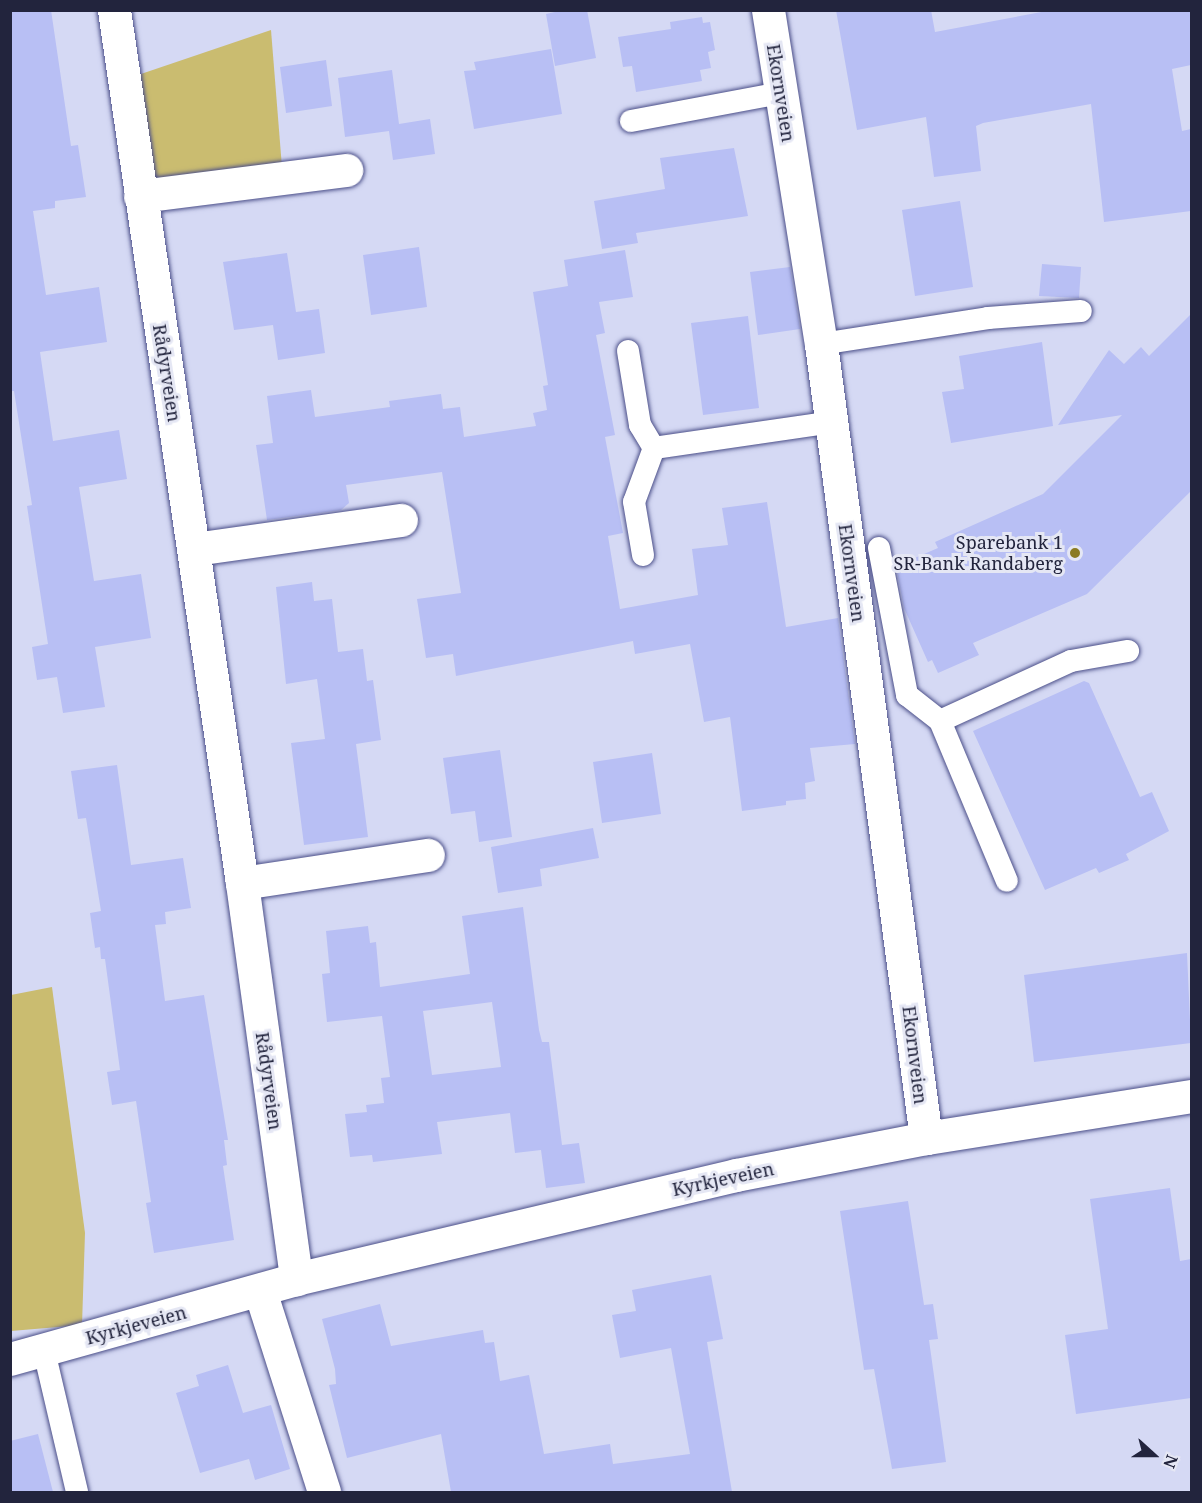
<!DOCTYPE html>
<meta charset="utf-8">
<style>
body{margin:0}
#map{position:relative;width:1202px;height:1503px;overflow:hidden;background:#d5d9f4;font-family:"Noto Serif",serif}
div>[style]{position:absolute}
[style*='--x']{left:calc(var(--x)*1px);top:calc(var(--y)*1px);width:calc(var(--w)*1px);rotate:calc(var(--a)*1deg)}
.green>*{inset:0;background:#cabc70}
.building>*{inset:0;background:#b8bff4}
.roads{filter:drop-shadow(0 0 2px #4b4f89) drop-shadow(0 0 2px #4b4f89)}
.service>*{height:22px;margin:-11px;padding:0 11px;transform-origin:11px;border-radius:11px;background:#fff}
.minor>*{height:33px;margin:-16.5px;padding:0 16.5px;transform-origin:16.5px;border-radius:16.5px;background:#fff}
.tertiary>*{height:33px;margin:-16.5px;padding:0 16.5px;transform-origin:16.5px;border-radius:16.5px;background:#fff}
.dots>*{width:16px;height:16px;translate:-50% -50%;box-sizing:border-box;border:3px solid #e5e7f4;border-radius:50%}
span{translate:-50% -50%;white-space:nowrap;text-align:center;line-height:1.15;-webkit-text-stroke:6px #e5e7f4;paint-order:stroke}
.street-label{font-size:18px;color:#22243d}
.poi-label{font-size:18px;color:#22243d}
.right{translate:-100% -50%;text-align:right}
.frame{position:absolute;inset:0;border:12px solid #22243d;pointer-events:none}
.north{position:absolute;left:1124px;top:1425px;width:60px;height:60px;-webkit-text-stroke:4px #e5e7f4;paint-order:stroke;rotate:111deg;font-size:16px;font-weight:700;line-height:24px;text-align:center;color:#22243d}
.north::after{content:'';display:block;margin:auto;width:21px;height:27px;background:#22243d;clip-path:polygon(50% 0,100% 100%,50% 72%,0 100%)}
</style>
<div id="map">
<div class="green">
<i style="clip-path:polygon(271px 30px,283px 180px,157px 189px,135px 76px)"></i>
<i style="clip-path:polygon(52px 987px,85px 1233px,82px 1325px,11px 1331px,11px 995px)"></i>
</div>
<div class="building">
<i style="clip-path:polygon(10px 10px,51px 10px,71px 146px,78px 145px,86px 197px,55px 201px,55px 208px,33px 211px,46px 295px,99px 287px,107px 342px,40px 352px,53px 441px,119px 430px,127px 479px,79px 487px,94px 581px,141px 574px,151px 638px,95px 647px,105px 707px,63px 713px,57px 677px,37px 680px,32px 647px,48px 644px,27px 506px,32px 505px,14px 391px,10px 391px)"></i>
<i style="clip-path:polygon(564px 10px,587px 10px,596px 58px,555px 66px,546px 14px)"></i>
<i style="clip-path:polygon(836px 10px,931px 10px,935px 32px,1052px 10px,1191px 10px,1191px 65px,1172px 69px,1182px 131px,1191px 129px,1191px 211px,1104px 222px,1091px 104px,983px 123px,976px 126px,981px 171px,934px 177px,926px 117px,857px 130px)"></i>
<i style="clip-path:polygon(702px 17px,703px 23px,710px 22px,715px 50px,708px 52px,711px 68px,700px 70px,702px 81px,636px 92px,632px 66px,623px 67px,618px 37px,671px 29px,670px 22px)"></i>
<i style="clip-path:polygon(551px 49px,562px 114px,474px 129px,464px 71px,476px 70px,474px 62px)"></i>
<i style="clip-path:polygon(326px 60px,332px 106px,286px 113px,280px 67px)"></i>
<i style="clip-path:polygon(392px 70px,399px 124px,430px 119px,435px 154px,393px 160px,389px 131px,345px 137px,338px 78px)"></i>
<i style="clip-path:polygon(734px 148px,748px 216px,636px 233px,638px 243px,602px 249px,594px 201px,665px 189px,660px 158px)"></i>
<i style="clip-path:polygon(960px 201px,973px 287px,915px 296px,902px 210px)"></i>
<i style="clip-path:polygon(419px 247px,427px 307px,371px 315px,363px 255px)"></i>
<i style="clip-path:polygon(625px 250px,633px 297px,599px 302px,605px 333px,596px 335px,615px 435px,605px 437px,623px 533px,608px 536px,620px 609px,698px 595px,692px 549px,728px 545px,722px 508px,767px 502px,786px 627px,838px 618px,855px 744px,810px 748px,815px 781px,805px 783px,806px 799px,786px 801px,786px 805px,742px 811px,730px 717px,704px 722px,690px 644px,635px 654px,633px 641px,456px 676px,453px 654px,426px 658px,417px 599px,461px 593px,442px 472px,346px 485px,349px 503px,341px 510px,267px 520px,256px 445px,273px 443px,267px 396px,311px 390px,315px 417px,390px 407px,389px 401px,441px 394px,443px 409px,460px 407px,464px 437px,536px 426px,533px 413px,547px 410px,543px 386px,548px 385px,533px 292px,568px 286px,564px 260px)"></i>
<i style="clip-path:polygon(287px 253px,296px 312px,319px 309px,325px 353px,278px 360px,273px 325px,234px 330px,223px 262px)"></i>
<i style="clip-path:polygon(1042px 264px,1081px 267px,1079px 298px,1039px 296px)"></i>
<i style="clip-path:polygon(790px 267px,800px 329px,758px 335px,750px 272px)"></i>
<i style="clip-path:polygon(1191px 314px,1191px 491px,1087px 594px,973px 643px,979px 655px,938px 673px,932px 660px,928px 662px,904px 608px,896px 566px,938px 548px,935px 542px,1043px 494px,1122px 415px,1058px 425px,1109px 350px,1124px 364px,1141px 347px,1149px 356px)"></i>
<i style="clip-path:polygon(748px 316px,759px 408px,703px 415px,691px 323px)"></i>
<i style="clip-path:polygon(1042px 342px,1053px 426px,951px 443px,942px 392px,964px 389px,959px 356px)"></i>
<i style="clip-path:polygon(312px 582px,314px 601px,332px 599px,338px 652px,363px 649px,367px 681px,373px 680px,381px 740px,356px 744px,368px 837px,304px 845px,291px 743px,325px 739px,317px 679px,286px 684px,276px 587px)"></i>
<i style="clip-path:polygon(1084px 681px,1089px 683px,1140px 797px,1152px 792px,1169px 831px,1126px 854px,1129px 860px,1099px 873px,1096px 868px,1045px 890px,973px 731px)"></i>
<i style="clip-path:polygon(500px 750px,512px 837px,479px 842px,475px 811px,451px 814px,443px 758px)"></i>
<i style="clip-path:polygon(652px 753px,661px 814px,602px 823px,593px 762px)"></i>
<i style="clip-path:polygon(117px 765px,131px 865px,183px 858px,191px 908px,165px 912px,166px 924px,155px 925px,165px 1001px,204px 995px,228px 1140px,224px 1140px,227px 1165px,223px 1166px,234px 1240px,154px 1253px,146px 1203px,151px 1202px,136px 1101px,112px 1105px,107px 1072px,120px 1070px,105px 959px,101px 959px,100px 947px,95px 948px,90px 913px,101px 911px,86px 818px,78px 819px,71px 771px)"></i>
<i style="clip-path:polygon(593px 828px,599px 858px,540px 869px,542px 886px,498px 893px,491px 847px)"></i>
<i style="clip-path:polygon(evenodd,523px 907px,539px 1030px,542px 1042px,549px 1042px,562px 1145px,579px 1143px,585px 1183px,546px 1188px,541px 1150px,515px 1153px,510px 1113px,437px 1122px,442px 1154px,373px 1162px,372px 1155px,350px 1157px,345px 1114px,367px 1112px,366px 1105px,384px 1103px,381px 1078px,390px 1077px,382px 1016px,327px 1022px,322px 974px,330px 973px,326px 931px,368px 926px,370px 943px,376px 942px,380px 987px,470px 974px,462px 916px,523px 907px,492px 1002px,501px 1067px,432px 1075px,423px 1011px,492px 1002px)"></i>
<i style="clip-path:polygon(1187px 953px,1191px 1043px,1034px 1062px,1024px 975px)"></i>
<i style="clip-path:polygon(1170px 1188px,1180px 1261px,1191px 1259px,1191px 1398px,1076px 1414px,1065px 1335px,1108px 1329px,1090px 1199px)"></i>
<i style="clip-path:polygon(908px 1201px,924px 1305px,933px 1304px,938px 1339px,929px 1340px,946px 1462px,892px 1469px,874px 1369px,864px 1370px,840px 1211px)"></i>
<i style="clip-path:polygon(711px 1275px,723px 1339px,707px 1342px,732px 1492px,451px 1492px,441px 1434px,347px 1458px,329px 1385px,336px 1384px,335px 1369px,322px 1319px,380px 1304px,391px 1346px,483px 1330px,485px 1343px,494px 1342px,500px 1381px,529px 1375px,544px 1454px,610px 1444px,613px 1464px,690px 1454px,671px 1348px,620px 1358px,612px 1315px,636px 1311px,632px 1290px)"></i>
<i style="clip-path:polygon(228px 1365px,243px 1413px,271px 1405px,290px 1469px,255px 1480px,249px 1459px,200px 1473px,176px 1393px,199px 1386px,196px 1375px)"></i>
<i style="clip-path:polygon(38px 1434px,53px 1492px,10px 1492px,10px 1441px)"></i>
</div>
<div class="roads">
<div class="service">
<i style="--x:631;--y:121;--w:152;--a:-10.6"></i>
<i style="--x:821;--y:344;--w:169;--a:-8.8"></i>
<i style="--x:988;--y:318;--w:93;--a:-4.3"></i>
<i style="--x:628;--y:351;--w:75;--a:80.8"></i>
<i style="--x:640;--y:425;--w:27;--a:59"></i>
<i style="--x:654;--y:448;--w:180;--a:-8.3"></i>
<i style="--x:879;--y:548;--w:150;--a:79.2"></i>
<i style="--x:907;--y:695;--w:42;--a:38.2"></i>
<i style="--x:940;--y:721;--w:144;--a:-24.6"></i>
<i style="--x:1071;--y:661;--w:58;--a:-10"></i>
<i style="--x:643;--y:555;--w:54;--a:-99.6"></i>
<i style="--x:634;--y:502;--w:58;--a:-69.7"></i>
<i style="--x:940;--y:721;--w:173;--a:67.3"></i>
<i style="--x:44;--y:1351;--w:145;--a:76.8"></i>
</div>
<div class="minor">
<i style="--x:114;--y:10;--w:882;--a:81.66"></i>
<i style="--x:242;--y:883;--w:400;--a:82.2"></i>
<i style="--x:768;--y:10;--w:338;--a:81"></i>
<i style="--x:821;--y:344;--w:801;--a:82.47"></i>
<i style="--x:140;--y:196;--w:208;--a:-7.2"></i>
<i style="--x:194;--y:549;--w:209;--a:-8"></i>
<i style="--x:242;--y:883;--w:188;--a:-8.6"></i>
<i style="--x:260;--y:1291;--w:211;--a:72.3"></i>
</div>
<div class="tertiary">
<i style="--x:10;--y:1359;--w:297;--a:-15.6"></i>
<i style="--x:296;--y:1279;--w:452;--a:-13.3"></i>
<i style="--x:736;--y:1175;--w:194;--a:-11"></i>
<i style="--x:926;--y:1138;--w:269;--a:-9"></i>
</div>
</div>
<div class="dots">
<i style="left:1075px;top:553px;background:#8b7b21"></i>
</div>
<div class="street-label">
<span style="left:781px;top:93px;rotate:81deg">Ekornveien</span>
<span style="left:167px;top:373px;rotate:81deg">Rådyrveien</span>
<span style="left:852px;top:573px;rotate:82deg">Ekornveien</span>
<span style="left:915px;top:1055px;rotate:83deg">Ekornveien</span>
<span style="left:269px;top:1081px;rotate:82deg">Rådyrveien</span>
<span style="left:723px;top:1179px;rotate:-12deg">Kyrkjeveien</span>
<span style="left:136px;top:1325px;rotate:-15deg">Kyrkjeveien</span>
</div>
<div class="poi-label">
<span class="right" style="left:1063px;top:553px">Sparebank 1<br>SR-Bank Randaberg</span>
</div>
<div class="frame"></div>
<div class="north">N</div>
</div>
